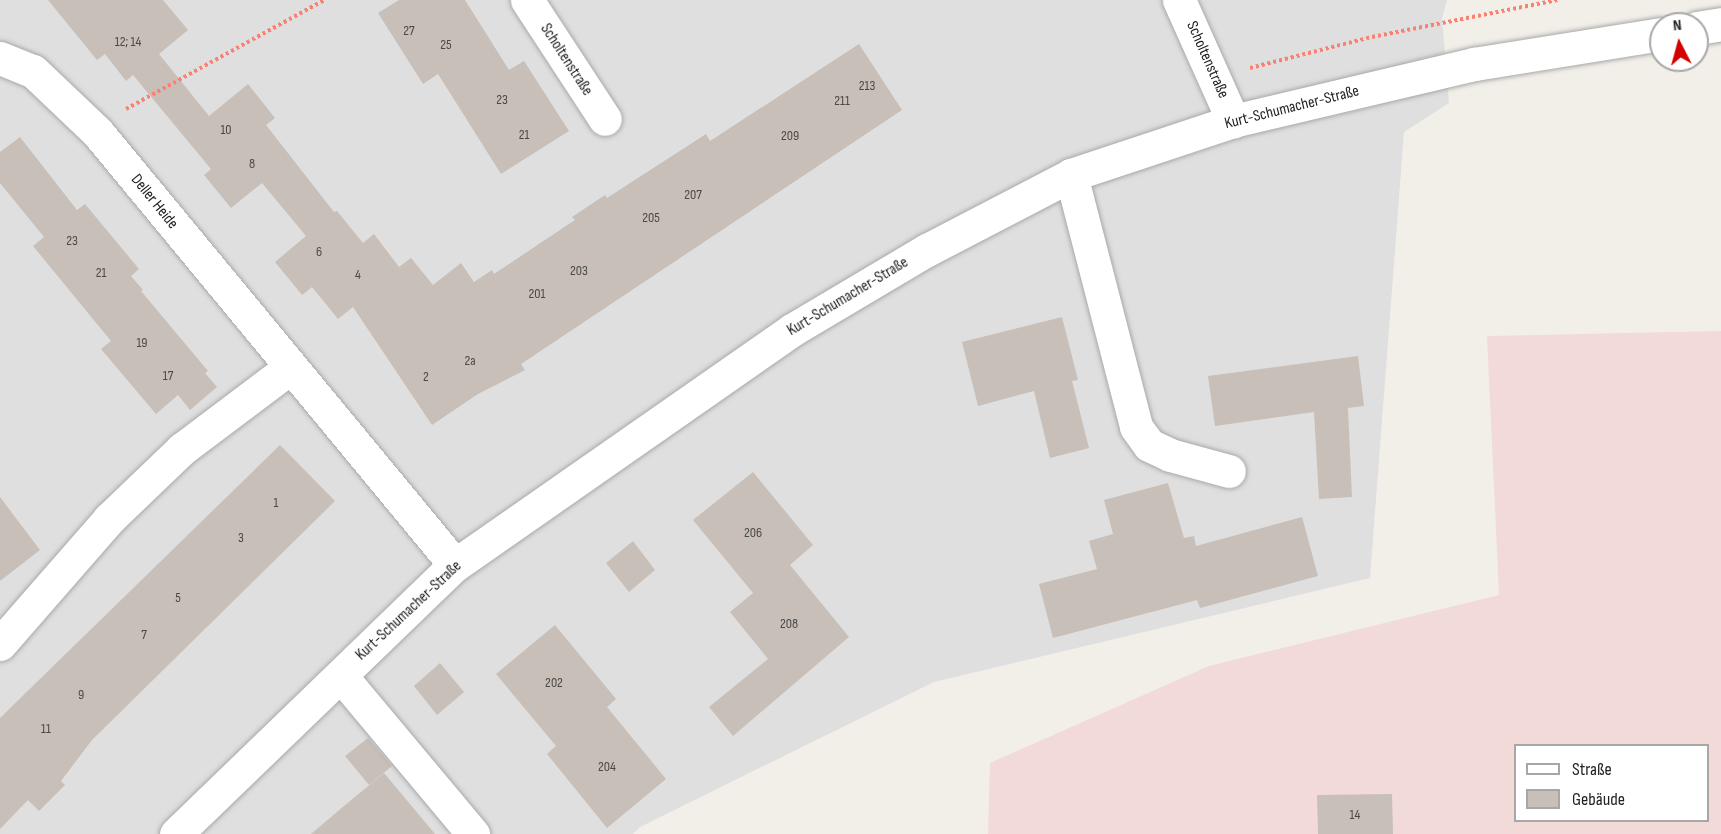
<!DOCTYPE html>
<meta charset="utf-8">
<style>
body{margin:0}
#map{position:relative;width:1721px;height:834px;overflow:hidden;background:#f2efe9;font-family:"Sofia Sans Condensed",sans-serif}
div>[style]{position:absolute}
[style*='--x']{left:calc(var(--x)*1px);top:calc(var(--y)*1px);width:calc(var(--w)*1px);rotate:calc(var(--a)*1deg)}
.residential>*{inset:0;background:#e0dfdf}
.commercial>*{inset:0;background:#f2dad9}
.building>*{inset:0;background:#c7bfb8}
.path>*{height:4px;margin-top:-2px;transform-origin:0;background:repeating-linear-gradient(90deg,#fa8072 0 3px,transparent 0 6px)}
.roads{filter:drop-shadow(0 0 2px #a9a9a9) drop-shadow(0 0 2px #a9a9a9)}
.minor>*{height:33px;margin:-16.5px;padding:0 16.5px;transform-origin:16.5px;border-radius:16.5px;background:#fff}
span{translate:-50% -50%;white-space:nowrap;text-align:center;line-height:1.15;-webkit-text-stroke:6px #fff;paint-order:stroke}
.number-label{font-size:14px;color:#4b4948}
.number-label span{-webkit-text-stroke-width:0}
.street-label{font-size:16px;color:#222}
.legend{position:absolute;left:1514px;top:744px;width:195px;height:78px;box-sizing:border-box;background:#fff;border:2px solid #a7a7a7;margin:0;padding:8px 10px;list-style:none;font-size:18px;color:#222}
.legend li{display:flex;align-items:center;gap:12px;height:30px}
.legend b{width:30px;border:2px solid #a7a7a7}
.north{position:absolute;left:1649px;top:12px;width:60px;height:60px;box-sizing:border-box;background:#fff;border:2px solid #a7a7a7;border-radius:50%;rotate:354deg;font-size:16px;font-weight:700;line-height:24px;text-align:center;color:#222}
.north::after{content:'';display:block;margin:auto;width:21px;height:27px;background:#d40000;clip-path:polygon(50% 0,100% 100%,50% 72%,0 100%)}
</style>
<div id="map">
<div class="residential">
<i style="clip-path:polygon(0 0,1447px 0,1442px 18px,1449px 103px,1404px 132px,1370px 578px,934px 682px,640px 827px,633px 834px,0 834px)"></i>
</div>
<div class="commercial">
<i style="clip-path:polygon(evenodd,1721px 331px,1721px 834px,988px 834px,990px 763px,1209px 666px,1499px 595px,1487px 336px,1721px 331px,1516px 746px,1708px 746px,1708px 820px,1516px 820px,1516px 746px)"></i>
</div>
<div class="building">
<i style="clip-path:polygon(48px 0,163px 0,188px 30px,159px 54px,209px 116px,248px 84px,275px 118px,266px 125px,334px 212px,337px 211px,363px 243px,374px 234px,399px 267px,411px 258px,433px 285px,461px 263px,474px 282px,492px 270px,494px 274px,575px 220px,572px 217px,605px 195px,607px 198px,706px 134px,710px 141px,859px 44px,902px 110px,521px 364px,525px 370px,478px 394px,432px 425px,353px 307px,338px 319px,312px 287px,302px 295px,275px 262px,306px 236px,262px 183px,231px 208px,204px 175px,211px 169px,133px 75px,126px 81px,105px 54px,97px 60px)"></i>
<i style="clip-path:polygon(399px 0,465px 0,509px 70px,524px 61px,569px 131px,501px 174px,438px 74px,423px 84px,378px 13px)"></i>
<i style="clip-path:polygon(20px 137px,77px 210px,85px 204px,139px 269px,131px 276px,143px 290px,141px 291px,208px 371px,205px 373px,217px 387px,190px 410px,178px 395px,156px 414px,101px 349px,111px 341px,33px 246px,44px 237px,0 183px,0 152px)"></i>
<i style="clip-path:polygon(1062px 317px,1078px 380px,1072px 381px,1089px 448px,1050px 458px,1034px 391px,978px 406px,962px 342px)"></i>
<i style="clip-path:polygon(1358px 356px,1364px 406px,1348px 408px,1352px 497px,1319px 499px,1314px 412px,1215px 426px,1208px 376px)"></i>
<i style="clip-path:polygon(280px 445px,335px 501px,92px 740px,61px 781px,65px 785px,39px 811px,28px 800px,0 829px,0 718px)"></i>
<i style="clip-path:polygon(753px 472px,813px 545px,790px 565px,849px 637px,733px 736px,709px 707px,768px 659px,730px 612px,753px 593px,693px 520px)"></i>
<i style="clip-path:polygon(1168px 483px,1184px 538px,1194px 536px,1196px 546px,1302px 517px,1318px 576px,1200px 608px,1197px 600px,1053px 638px,1039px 584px,1097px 569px,1089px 541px,1113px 534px,1104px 500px)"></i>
<i style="clip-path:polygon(0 497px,40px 550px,0 581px)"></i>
<i style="clip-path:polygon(633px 541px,655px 570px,629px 592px,606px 563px)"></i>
<i style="clip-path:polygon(555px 625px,616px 699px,607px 707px,666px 779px,607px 828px,547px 754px,556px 746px,496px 674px)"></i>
<i style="clip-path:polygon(440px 663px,464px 692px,437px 715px,414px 686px)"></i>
<i style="clip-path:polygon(368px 738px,392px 766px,369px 785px,345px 756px)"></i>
<i style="clip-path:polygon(384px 773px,435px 834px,311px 834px,344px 806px)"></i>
<i style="clip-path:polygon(1392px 794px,1393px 834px,1318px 834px,1317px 795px)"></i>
</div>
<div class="path">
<i style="--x:1250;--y:68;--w:126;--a:-14.3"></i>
<i style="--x:1372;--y:37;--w:189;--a:-11.3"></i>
<i style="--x:126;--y:109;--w:226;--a:-28.8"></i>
</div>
<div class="roads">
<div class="minor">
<i style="--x:527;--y:0;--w:142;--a:56.8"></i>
<i style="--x:1179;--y:0;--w:133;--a:65.9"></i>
<i style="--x:1697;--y:28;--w:24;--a:-9"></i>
<i style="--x:0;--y:58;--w:35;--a:22"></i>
<i style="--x:33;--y:71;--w:90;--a:43.6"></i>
<i style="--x:98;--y:133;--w:560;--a:50.43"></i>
<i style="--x:1071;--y:175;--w:260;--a:75.5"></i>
<i style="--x:1136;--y:427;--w:22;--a:54"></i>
<i style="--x:1149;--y:445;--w:23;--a:25"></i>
<i style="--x:1170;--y:455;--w:61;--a:15.2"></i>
<i style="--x:0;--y:644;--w:166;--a:-48.9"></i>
<i style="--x:109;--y:519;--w:101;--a:-43.8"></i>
<i style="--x:182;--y:449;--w:136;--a:-37"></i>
<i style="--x:341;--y:676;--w:206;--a:50.1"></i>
<i style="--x:176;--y:834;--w:388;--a:-44"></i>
<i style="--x:455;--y:565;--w:411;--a:-34.9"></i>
<i style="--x:792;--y:330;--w:157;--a:-30.7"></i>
<i style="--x:927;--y:250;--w:162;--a:-27.5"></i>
<i style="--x:1071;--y:175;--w:171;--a:-18.4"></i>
<i style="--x:1233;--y:121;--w:248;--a:-13.3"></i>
<i style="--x:1474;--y:64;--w:189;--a:-9.1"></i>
</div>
</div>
<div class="number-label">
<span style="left:409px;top:31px">27</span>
<span style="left:128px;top:42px">12; 14</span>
<span style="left:446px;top:45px">25</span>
<span style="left:867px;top:86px">213</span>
<span style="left:502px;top:100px">23</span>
<span style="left:842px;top:101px">211</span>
<span style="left:226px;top:130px">10</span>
<span style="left:524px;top:135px">21</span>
<span style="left:790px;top:136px">209</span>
<span style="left:252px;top:164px">8</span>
<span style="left:693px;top:195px">207</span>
<span style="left:651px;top:218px">205</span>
<span style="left:72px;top:241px">23</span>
<span style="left:319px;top:252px">6</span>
<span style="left:579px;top:271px">203</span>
<span style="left:101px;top:273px">21</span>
<span style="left:358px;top:275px">4</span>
<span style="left:537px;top:294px">201</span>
<span style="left:142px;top:343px">19</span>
<span style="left:470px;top:361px">2a</span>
<span style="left:168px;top:376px">17</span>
<span style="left:426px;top:377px">2</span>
<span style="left:276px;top:503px">1</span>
<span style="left:753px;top:533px">206</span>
<span style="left:241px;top:538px">3</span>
<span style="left:178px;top:598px">5</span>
<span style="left:789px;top:624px">208</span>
<span style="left:144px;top:635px">7</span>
<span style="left:554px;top:683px">202</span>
<span style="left:81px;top:695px">9</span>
<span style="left:46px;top:729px">11</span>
<span style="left:607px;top:767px">204</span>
<span style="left:1355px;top:815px">14</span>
</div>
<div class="street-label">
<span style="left:566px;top:60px;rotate:57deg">Scholtenstraße</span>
<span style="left:1207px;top:60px;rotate:66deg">Scholtenstraße</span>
<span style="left:1292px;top:108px;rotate:-14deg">Kurt-Schumacher-Straße</span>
<span style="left:154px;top:202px;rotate:51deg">Deller Heide</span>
<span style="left:848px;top:297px;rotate:-31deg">Kurt-Schumacher-Straße</span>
<span style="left:409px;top:611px;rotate:-43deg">Kurt-Schumacher-Straße</span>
</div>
<ul class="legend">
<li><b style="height:8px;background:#fff"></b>Straße</li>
<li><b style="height:16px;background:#c7bfb8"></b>Gebäude</li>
</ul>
<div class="north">N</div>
</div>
